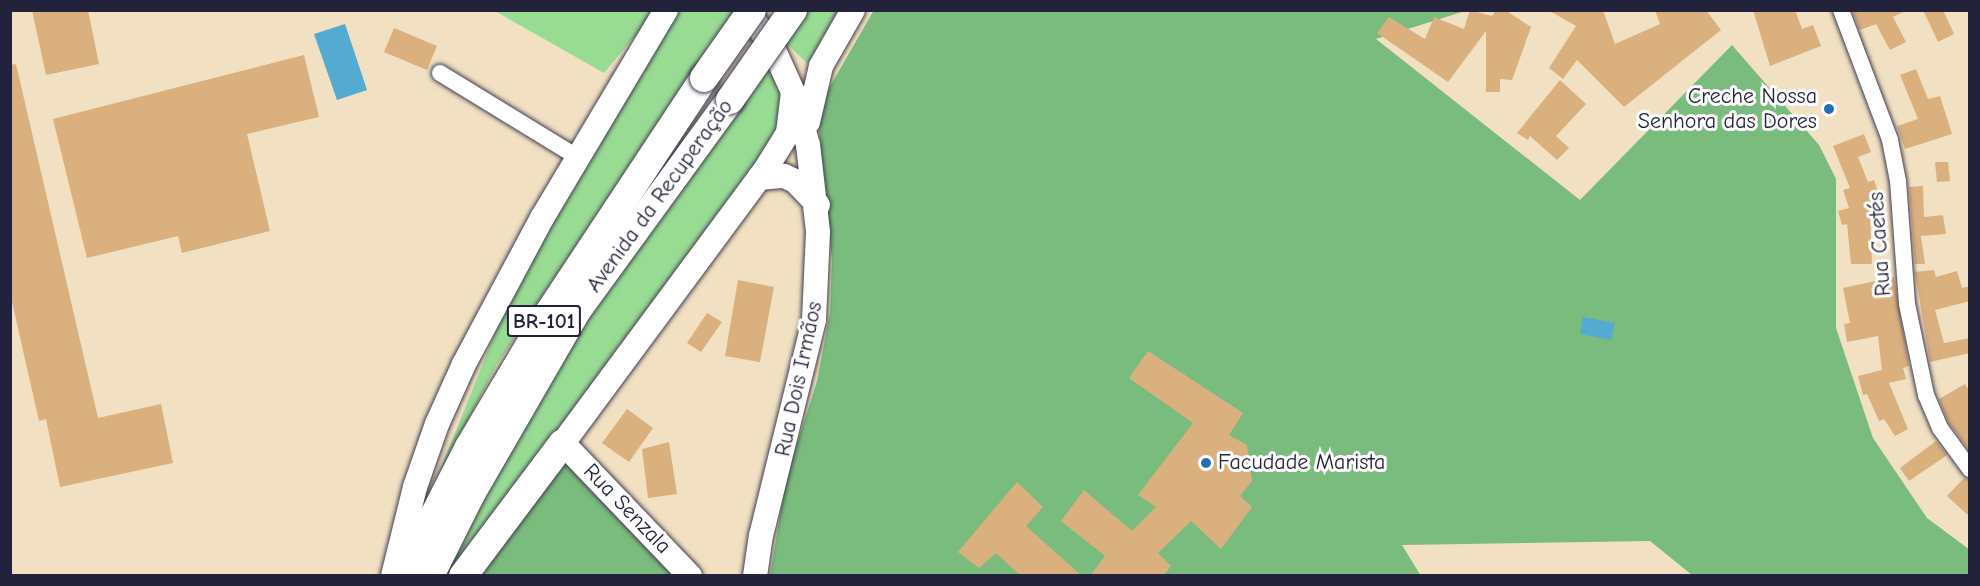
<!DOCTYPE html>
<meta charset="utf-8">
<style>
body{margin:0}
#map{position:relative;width:1980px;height:586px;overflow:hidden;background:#f1e0c2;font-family:"Comic Neue",sans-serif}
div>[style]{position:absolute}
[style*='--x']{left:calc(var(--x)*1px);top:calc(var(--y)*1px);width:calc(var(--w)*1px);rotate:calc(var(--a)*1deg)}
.green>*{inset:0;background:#98dc94}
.forest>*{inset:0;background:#7abc7e}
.water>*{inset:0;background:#54aad0}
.building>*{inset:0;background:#dab07f}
.roads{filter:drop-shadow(0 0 2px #413e4f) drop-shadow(0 0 2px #413e4f)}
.minor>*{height:16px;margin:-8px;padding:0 8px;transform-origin:8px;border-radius:8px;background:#fff}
.secondary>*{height:24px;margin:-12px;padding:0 12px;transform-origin:12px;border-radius:12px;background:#fff}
.trunk>*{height:28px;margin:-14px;padding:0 14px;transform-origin:14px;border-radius:14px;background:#fff}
.bridges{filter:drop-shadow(0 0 2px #413e4f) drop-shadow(0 0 2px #413e4f)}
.trunk-bridge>*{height:28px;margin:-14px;padding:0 14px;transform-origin:14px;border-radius:14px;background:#fff}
.dots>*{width:16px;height:16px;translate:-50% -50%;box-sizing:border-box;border:3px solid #fff;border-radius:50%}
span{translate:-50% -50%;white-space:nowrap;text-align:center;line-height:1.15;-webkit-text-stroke:6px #fff;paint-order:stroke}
.shield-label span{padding:2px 4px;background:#fff;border:2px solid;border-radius:4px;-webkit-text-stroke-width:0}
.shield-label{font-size:21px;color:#22223b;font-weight:700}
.poi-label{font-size:22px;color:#22223b}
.right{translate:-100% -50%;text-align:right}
.left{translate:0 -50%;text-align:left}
.street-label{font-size:22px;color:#22223b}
.frame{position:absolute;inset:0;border:12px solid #22223b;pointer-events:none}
</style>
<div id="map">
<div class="green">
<i style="clip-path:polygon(495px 11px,656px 11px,604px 73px)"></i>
<i style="clip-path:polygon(674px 11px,734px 11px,496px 366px,433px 488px,510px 296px)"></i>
<i style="clip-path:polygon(807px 11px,842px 11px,810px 66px,785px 42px)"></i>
<i style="clip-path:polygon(773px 59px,792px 99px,766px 155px,449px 575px,445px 576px,451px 556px,583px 320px)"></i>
</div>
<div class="forest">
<i style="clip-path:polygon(874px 10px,1465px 11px,1376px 39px,1580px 200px,1732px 45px,1819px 145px,1836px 179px,1836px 328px,1873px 438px,1927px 518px,1970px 550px,1969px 576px,1692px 575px,1650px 541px,1402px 545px,1421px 576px,770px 576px,786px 479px,817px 381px,830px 313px,832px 260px,817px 109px)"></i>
<i style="clip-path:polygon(565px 456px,682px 576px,476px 576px)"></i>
</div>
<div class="water">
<i style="clip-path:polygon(345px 24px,367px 90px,337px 100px,314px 34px)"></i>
<i style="clip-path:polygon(1583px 317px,1615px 323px,1611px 340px,1580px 334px)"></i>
</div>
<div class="building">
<i style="clip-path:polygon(32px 10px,88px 10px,99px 64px,46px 75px)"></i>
<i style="clip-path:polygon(1470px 10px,1492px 16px,1496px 10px,1505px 10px,1531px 27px,1512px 80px,1500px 79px,1500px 92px,1486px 92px,1486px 31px,1448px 82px,1377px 33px,1389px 17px,1425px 39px,1434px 17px,1464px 29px)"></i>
<i style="clip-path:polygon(1548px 10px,1603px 10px,1615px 44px,1660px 24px,1655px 10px,1706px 10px,1721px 30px,1624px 107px,1577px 60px,1563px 79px,1549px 68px,1576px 26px)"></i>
<i style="clip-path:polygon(1753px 10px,1795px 10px,1802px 29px,1813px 25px,1821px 46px,1770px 66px)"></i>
<i style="clip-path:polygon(1857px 10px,1907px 10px,1893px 17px,1906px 42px,1890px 50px,1876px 24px,1860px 30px,1853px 12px)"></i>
<i style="clip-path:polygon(1923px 10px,1943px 10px,1954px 34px,1938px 42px)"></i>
<i style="clip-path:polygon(394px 28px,437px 46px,427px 70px,384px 52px)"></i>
<i style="clip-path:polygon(304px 55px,319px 117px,247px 134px,270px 231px,182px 253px,178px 236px,87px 258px,53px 119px)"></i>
<i style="clip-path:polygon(16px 64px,98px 418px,161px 404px,173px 463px,60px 487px,46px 419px,39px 421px,10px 293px,10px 65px)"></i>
<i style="clip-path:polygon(1916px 69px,1928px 99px,1940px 96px,1952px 134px,1905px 149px,1897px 126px,1918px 119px,1900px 75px)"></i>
<i style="clip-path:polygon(1560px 80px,1586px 104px,1556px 136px,1569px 148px,1557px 160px,1530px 136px,1528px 140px,1517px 133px)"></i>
<i style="clip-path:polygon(1864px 134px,1871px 152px,1858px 157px,1868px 182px,1874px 180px,1884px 210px,1870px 214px,1872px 264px,1851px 264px,1847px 224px,1842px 225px,1838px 211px,1849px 208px,1843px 190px,1850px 188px,1833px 146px)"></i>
<i style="clip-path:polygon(1935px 162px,1948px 162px,1950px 181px,1937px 182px)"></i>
<i style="clip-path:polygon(1923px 186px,1924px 217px,1943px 215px,1946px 234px,1921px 236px,1925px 264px,1915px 264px,1909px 187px)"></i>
<i style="clip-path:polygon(1934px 270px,1936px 277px,1957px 271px,1962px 288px,1970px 286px,1970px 301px,1935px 310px,1944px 343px,1970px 338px,1970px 353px,1930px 362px,1915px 272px)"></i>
<i style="clip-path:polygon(1894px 277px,1909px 366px,1903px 368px,1906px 379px,1889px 383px,1908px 429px,1895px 436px,1884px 419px,1879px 421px,1867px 394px,1863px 395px,1858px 376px,1882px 370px,1878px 336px,1847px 342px,1844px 324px,1850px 323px,1843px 288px)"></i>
<i style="clip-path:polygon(738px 280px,774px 287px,760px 362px,725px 356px)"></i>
<i style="clip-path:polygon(707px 313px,722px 322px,701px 352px,687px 343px)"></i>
<i style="clip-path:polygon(1148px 351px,1243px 413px,1229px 435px,1247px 445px,1252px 481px,1240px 496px,1252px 507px,1221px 549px,1191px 521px,1158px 553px,1171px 566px,1163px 576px,1090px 576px,1105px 556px,1061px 521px,1084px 490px,1132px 531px,1156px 507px,1138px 495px,1193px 423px,1129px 378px)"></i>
<i style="clip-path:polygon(1965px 384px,1970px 392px,1970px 451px,1949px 423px,1939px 399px)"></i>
<i style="clip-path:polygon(627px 409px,653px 428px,629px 462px,602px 443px)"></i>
<i style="clip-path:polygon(1936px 441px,1947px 455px,1909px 481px,1900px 468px)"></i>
<i style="clip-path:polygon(669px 442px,677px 494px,648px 498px,642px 449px)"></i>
<i style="clip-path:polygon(1964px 478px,1970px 479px,1970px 517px,1947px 496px)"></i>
<i style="clip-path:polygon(1017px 482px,1043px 507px,1026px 526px,1082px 576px,1021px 576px,996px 553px,979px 568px,958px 552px)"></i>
</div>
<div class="roads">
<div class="minor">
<i style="--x:1841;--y:10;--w:139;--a:69.3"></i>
<i style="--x:1890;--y:140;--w:42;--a:79"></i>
<i style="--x:1898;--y:181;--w:123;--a:85.8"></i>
<i style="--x:1907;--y:304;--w:93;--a:78.2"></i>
<i style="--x:1926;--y:395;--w:36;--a:67"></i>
<i style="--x:1940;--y:428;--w:51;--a:53.8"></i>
<i style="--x:440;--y:73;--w:161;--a:31.5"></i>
</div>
<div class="secondary">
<i style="--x:747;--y:10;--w:48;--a:56"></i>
<i style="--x:774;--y:50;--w:46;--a:65.7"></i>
<i style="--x:793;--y:92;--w:55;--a:74.2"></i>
<i style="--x:808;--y:145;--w:88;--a:83.4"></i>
<i style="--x:818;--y:232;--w:88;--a:92.6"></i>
<i style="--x:814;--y:320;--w:221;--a:103.8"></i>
<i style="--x:761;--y:535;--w:41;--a:98.3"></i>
<i style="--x:808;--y:122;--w:57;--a:-76.9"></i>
<i style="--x:821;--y:66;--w:64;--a:-60.3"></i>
<i style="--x:759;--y:178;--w:25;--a:-5"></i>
<i style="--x:784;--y:176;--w:12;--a:24"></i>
<i style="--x:795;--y:181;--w:33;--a:46"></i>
<i style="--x:393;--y:576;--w:92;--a:-76.1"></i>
<i style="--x:415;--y:487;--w:67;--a:-70.8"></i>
<i style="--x:437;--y:424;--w:66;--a:-65.8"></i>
<i style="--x:464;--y:364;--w:166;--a:-61.9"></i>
<i style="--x:542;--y:218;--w:242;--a:-59.2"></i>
<i style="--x:690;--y:576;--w:184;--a:-133.7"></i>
<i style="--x:563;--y:443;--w:340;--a:-53.5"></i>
<i style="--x:765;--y:170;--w:44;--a:-58.1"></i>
<i style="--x:788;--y:133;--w:41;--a:-83"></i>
</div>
<div class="trunk">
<i style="--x:403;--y:576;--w:145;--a:-62.9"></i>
<i style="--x:469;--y:447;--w:155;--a:-59.3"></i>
<i style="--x:548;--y:314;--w:283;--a:-56.5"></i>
<i style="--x:430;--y:576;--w:92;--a:-63.4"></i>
<i style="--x:471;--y:494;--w:210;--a:-60"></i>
<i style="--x:576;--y:312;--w:262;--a:-54"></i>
<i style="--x:463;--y:576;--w:166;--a:-53.1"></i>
</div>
</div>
<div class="bridges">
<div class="trunk-bridge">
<i style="--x:704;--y:78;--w:83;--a:-54.8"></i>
<i style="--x:730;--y:100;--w:110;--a:-55"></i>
</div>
</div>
<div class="dots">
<i style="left:1829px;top:109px;background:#1f6fb2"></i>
<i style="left:1206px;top:463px;background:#1f6fb2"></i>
</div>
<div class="shield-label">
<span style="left:544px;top:321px">BR-101</span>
</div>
<div class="poi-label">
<span class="right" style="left:1817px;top:109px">Creche Nossa<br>Senhora das Dores</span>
<span class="left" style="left:1218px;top:463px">Facudade Marista</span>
</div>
<div class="street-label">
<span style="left:660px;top:196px;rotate:-54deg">Avenida da Recuperação</span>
<span style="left:1880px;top:244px;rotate:-94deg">Rua Caetés</span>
<span style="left:799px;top:379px;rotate:-78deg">Rua Dois Irmãos</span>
<span style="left:627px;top:509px;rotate:46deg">Rua Senzala</span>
</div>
<div class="frame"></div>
</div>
